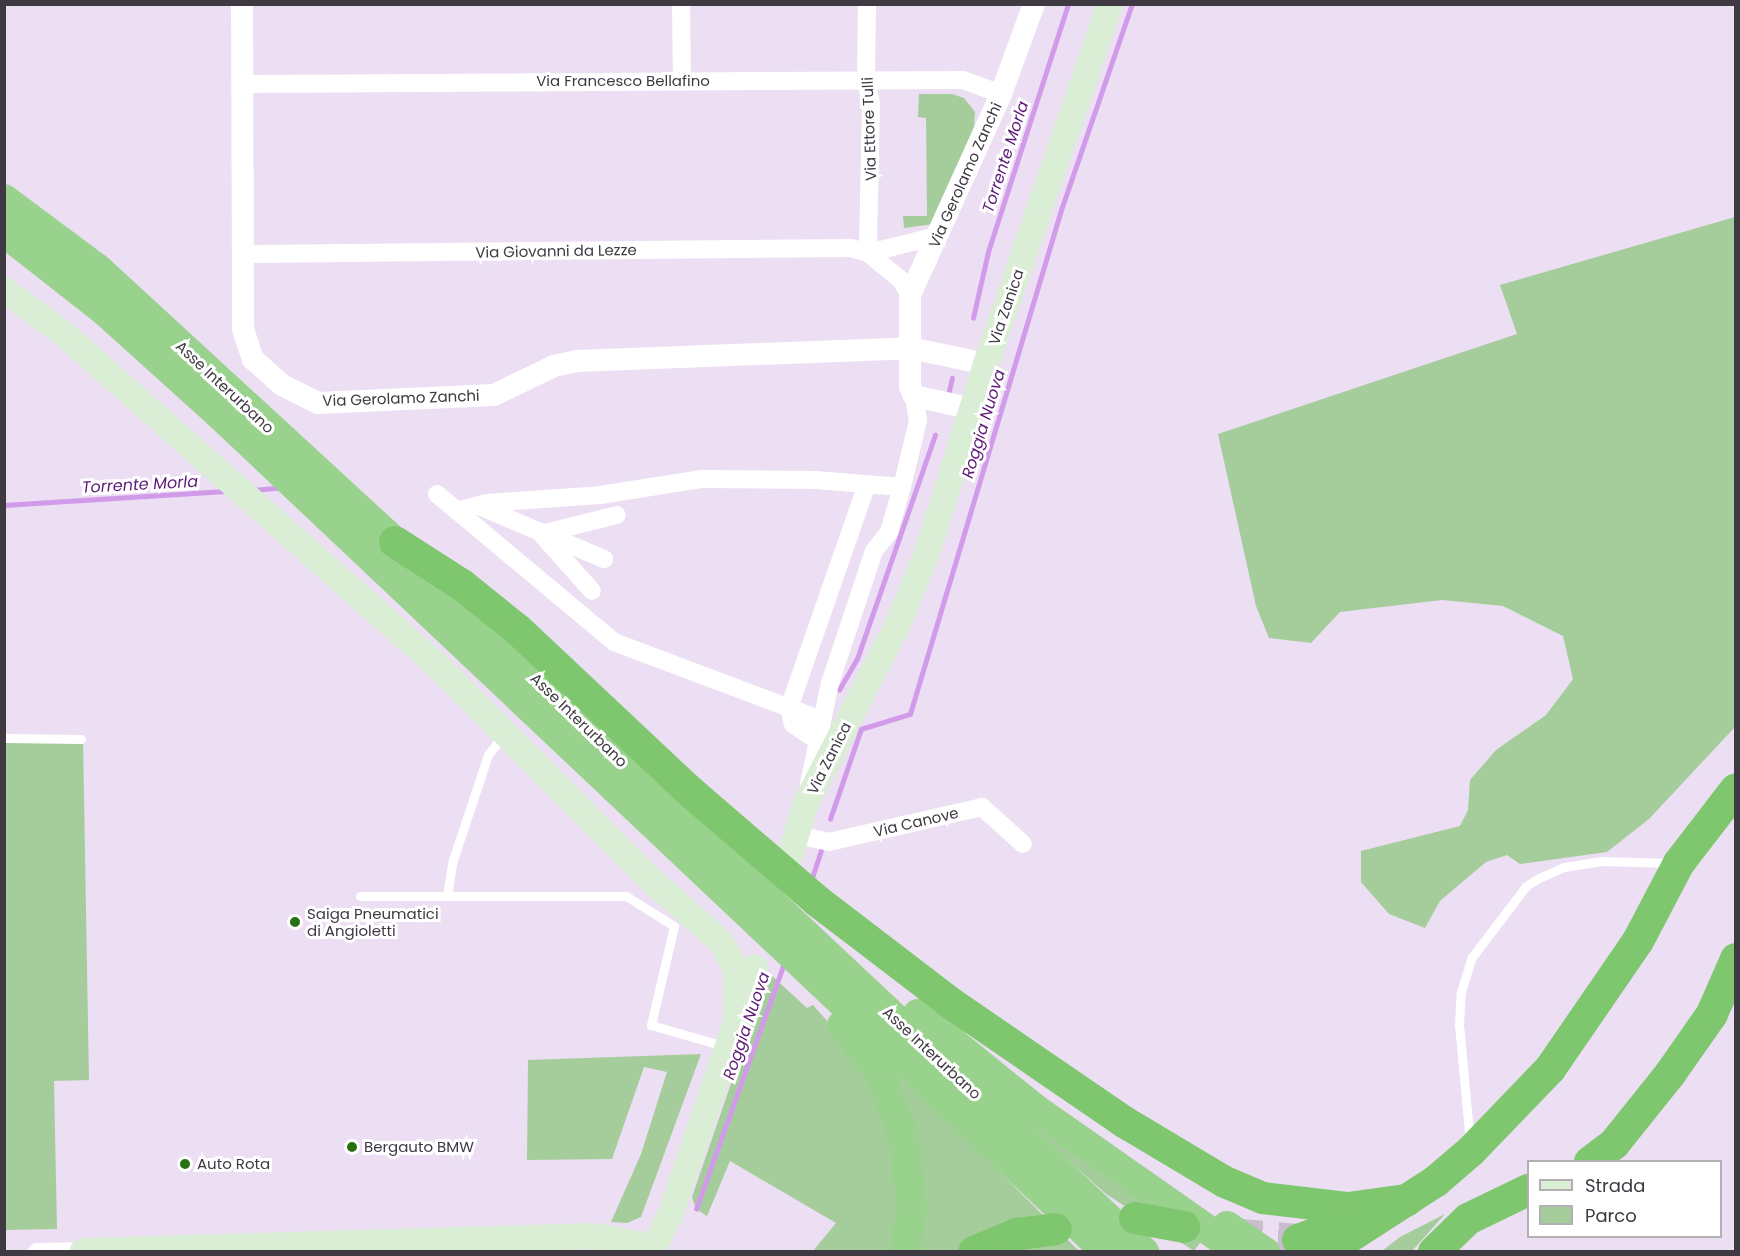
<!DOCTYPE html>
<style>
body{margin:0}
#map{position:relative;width:1740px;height:1256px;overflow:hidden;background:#ecdef3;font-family:Poppins,sans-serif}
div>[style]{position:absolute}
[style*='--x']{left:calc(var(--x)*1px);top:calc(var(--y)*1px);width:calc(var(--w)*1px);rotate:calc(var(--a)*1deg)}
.green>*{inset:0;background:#a5cd9c}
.stream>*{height:4.5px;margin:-2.25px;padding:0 2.25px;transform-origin:2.25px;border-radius:2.25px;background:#d19bea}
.motorway-tunnel>*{height:32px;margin-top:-16px;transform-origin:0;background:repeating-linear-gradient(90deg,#c9bdcf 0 32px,transparent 0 48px)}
.service>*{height:9px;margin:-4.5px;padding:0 4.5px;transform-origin:4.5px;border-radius:4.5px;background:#fff}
.minor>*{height:18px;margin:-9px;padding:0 9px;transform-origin:9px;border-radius:9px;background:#fff}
.tertiary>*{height:22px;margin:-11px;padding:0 11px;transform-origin:11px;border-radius:11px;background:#fff}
.secondary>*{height:26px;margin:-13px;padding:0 13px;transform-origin:13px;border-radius:13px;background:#d9eed4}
.trunk>*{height:30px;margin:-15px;padding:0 15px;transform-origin:15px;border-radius:15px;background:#98d28c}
.motorway>*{height:32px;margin:-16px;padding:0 16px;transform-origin:16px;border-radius:16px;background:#7fc76f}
.dots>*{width:16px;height:16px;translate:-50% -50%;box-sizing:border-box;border:3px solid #fff;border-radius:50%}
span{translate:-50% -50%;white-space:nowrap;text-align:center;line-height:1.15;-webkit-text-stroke:6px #fff;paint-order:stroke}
.street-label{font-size:15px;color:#3f3941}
.poi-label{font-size:15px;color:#3f3941}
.left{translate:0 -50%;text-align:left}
.water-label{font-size:16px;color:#5c1875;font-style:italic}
.frame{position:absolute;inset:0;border:6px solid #3f3941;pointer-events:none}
.legend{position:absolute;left:1527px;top:1160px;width:195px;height:78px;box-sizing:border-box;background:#fff;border:2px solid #b2b0b3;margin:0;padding:8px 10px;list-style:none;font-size:18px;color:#3f3941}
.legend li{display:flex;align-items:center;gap:12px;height:30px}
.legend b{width:30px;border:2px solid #b2b0b3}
</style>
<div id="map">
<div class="green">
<i style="clip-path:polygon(919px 94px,952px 94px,964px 98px,975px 112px,974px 127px,934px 224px,904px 228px,903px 216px,927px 216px,926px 118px,918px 117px)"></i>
<i style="clip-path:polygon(1735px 217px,1735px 727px,1649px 819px,1607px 852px,1520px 864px,1507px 855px,1486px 862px,1440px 901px,1425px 928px,1389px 914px,1361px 882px,1361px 851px,1460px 826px,1468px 810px,1470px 780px,1496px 750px,1546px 715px,1573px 679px,1563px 636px,1503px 606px,1442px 600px,1340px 612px,1311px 643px,1269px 638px,1256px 606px,1218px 434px,1517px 334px,1500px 285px)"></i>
<i style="clip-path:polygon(83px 740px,89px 1080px,54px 1081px,57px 1229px,5px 1230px,4px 741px)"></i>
<i style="clip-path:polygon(769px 973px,807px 1008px,813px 1005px,873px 1073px,903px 1181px,895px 1251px,813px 1251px,836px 1223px,730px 1161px,707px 1216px,696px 1209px,692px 1197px)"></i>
<i style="clip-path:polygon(878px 1051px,1079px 1251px,910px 1251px)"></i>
<i style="clip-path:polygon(701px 1054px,641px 1217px,627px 1223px,611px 1222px,641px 1154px,667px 1072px,644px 1067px,612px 1159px,527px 1160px,528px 1060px)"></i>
<i style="clip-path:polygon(1006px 1105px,1205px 1236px,1194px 1251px,1106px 1194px)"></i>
<i style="clip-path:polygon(1445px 1214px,1412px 1251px,1382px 1251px,1400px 1237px)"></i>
</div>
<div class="stream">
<i style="--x:973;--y:318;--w:68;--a:-77.2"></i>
<i style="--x:988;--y:252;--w:261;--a:-72.1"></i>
<i style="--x:949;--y:391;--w:13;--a:-77"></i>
<i style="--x:253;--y:490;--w:24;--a:-5"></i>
<i style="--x:4;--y:505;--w:222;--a:-3.6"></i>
<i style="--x:839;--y:690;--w:36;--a:-60"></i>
<i style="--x:857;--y:659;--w:237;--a:-70.8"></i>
<i style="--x:830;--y:819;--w:95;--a:-71"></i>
<i style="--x:861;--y:729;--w:51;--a:-17"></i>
<i style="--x:910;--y:714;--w:526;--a:-73.32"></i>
<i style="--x:1061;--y:210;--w:218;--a:-71"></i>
<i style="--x:811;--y:881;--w:32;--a:-72"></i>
<i style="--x:696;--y:1209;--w:261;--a:-70.3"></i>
</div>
<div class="motorway-tunnel">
<i style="--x:1230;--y:1234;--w:68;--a:5"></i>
</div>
<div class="service">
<i style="--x:4;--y:738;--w:77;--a:0.7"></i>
<i style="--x:360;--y:896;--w:266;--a:0"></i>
<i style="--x:626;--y:896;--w:57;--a:32"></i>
<i style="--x:674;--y:926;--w:102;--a:103.1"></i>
<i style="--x:651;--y:1025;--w:79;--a:16.1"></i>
<i style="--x:447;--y:896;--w:36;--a:-81"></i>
<i style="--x:453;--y:860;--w:111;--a:-71.6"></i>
<i style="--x:488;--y:755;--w:25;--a:-53"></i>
<i style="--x:1470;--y:1143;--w:119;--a:-95.3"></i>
<i style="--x:1459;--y:1025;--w:33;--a:-87"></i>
<i style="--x:1461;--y:992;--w:37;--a:-73"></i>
<i style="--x:1472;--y:957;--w:89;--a:-52.7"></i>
<i style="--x:1526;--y:886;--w:15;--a:-32"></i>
<i style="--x:1539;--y:878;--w:27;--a:-24"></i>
<i style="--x:1564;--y:867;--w:37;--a:-9"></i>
<i style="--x:1601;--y:861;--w:72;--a:1.6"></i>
</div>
<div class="minor">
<i style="--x:681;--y:4;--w:77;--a:89.3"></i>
<i style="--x:867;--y:4;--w:76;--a:90.8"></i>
<i style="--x:866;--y:80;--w:25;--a:78"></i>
<i style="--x:871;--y:104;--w:149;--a:91.2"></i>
<i style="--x:242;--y:84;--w:721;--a:-0.32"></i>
<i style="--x:963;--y:80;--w:40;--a:20.2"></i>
<i style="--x:868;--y:253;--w:71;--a:-13.8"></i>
<i style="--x:243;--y:254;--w:608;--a:-0.57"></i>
<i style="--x:851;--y:248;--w:18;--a:16"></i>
<i style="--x:868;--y:253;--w:43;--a:39.3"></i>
<i style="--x:901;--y:280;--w:17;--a:59"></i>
<i style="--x:437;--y:494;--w:231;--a:39.9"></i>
<i style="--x:614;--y:642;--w:221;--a:20.6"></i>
<i style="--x:479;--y:506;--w:136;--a:23"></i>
<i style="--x:457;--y:511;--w:31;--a:-15"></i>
<i style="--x:487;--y:503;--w:113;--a:-4"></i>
<i style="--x:600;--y:495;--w:102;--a:-9"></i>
<i style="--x:701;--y:479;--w:115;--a:0.5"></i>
<i style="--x:816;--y:480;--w:86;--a:4.7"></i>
<i style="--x:541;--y:534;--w:78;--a:-14"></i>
<i style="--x:544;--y:537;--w:72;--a:48.4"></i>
<i style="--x:818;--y:741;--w:30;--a:-146"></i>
<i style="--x:793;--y:724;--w:16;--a:-104"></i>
<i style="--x:789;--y:708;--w:237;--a:-70.8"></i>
<i style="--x:809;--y:784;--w:103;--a:-78.3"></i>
<i style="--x:830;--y:683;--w:139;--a:-71.6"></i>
<i style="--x:874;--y:551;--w:24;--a:-52"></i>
<i style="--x:889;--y:532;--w:47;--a:-73.9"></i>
<i style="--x:902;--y:487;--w:68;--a:-76.4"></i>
<i style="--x:918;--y:421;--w:25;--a:-99"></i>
<i style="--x:797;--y:835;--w:33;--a:12"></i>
<i style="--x:829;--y:842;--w:157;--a:-12.9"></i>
<i style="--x:982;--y:807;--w:55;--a:42.1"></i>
<i style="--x:37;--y:1252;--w:46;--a:-1.2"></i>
</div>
<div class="tertiary">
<i style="--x:242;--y:4;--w:325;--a:89.8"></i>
<i style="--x:243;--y:329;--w:32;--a:72"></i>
<i style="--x:253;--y:359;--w:39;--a:42"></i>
<i style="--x:282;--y:385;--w:40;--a:26.6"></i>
<i style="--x:318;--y:403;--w:176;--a:-2.6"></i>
<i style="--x:494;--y:395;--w:67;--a:-25.8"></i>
<i style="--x:554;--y:366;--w:24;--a:-12"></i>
<i style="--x:577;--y:361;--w:333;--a:-2.2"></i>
<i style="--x:910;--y:348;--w:78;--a:11.9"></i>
<i style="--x:973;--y:409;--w:60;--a:-167.6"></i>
<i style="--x:914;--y:396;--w:11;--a:-112"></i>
<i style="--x:910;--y:386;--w:91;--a:-90"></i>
<i style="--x:910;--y:295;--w:221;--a:-65.6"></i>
<i style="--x:1001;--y:94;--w:96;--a:-69.9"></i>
</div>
<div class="secondary">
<i style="--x:4;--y:290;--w:74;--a:36.3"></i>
<i style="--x:64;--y:334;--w:503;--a:41.61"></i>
<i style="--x:440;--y:668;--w:296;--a:45.1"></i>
<i style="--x:649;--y:878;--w:96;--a:41.6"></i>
<i style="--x:721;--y:942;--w:32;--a:62"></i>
<i style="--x:736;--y:970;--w:57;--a:90"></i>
<i style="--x:790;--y:856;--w:55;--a:-73.2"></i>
<i style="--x:806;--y:803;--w:201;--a:-62.8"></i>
<i style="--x:898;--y:624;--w:74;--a:-67.6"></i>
<i style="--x:926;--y:556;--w:201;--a:-72.6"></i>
<i style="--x:986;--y:364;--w:381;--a:-71"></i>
<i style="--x:83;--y:1251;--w:511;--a:-1.68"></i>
<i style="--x:594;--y:1236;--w:62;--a:10.2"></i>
<i style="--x:652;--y:1252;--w:41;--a:-64.1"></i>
<i style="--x:670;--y:1215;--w:262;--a:-71.1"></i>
</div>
<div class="trunk">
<i style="--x:4;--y:199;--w:117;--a:36.7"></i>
<i style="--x:98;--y:269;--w:403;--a:42.6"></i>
<i style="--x:395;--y:542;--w:289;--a:44.2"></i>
<i style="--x:602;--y:743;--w:744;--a:43.2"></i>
<i style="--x:4;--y:232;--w:130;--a:38.1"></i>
<i style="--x:106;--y:312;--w:152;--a:42.1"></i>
<i style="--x:219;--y:414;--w:1220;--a:43.37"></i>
<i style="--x:918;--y:1014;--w:149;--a:39"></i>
<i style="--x:1034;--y:1108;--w:251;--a:35"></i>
<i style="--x:842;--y:1025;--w:58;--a:52"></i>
<i style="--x:878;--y:1071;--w:68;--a:68.4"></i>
<i style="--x:903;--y:1134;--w:74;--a:83"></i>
<i style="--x:912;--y:1207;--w:46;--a:100.1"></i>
<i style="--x:1227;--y:1226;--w:46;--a:34.4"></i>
</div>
<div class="motorway">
<i style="--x:395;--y:542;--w:80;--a:32.7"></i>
<i style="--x:462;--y:585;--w:72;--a:38.8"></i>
<i style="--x:518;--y:630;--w:231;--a:43.2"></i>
<i style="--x:686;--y:788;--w:172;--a:40.7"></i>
<i style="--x:816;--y:900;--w:171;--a:37.4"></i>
<i style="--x:952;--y:1004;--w:211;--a:34.4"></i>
<i style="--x:1126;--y:1123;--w:115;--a:30.8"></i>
<i style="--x:1225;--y:1182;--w:41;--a:22.8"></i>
<i style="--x:1263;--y:1198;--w:86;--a:6.7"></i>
<i style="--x:1348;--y:1208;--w:60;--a:-7.7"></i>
<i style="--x:1590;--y:1162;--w:30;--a:-37"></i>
<i style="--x:1614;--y:1144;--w:90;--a:-51.3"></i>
<i style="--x:1670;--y:1074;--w:73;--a:-55"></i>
<i style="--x:1712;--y:1014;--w:60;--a:-66.4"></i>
<i style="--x:1135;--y:1218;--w:50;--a:10.4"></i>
<i style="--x:1298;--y:1240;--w:54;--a:-20.4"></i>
<i style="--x:974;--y:1252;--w:47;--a:-22.7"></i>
<i style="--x:1017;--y:1234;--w:39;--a:-7"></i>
<i style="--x:1326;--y:1252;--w:131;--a:-32.8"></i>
<i style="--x:1436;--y:1181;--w:46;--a:-40.6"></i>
<i style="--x:1471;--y:1151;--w:114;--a:-46.1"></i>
<i style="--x:1550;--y:1069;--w:155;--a:-55.5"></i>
<i style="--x:1638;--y:941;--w:88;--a:-62.3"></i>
<i style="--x:1679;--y:863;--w:93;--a:-52.4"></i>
<i style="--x:1434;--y:1252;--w:47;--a:-44.1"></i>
<i style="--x:1468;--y:1219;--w:67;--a:-25.8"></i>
</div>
<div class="dots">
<i style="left:295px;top:922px;background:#287113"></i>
<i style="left:352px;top:1147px;background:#287113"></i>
<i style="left:185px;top:1164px;background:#287113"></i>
</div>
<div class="street-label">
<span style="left:623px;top:81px">Via Francesco Bellafino</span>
<span style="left:869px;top:129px;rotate:-92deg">Via Ettore Tulli</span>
<span style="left:965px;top:175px;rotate:-66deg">Via Gerolamo Zanchi</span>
<span style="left:556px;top:251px;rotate:-1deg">Via Giovanni da Lezze</span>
<span style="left:1006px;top:307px;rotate:-71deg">Via Zanica</span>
<span style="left:225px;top:387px;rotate:43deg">Asse Interurbano</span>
<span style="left:401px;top:398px;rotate:-2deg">Via Gerolamo Zanchi</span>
<span style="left:579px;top:720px;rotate:44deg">Asse Interurbano</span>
<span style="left:829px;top:758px;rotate:-63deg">Via Zanica</span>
<span style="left:916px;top:822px;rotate:-13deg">Via Canove</span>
<span style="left:932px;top:1053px;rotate:43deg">Asse Interurbano</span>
</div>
<div class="poi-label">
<span class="left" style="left:307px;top:922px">Saiga Pneumatici<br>di Angioletti</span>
<span class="left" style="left:364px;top:1147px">Bergauto BMW</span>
<span class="left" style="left:197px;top:1164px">Auto Rota</span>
</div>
<div class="water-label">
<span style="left:1006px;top:157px;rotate:-72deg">Torrente Morla</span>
<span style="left:984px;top:424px;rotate:-73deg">Roggia Nuova</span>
<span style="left:140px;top:485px;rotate:-3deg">Torrente Morla</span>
<span style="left:747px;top:1026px;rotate:-71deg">Roggia Nuova</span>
</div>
<div class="frame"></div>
<ul class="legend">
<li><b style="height:8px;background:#d9eed4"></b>Strada</li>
<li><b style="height:16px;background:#a5cd9c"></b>Parco</li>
</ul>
</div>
